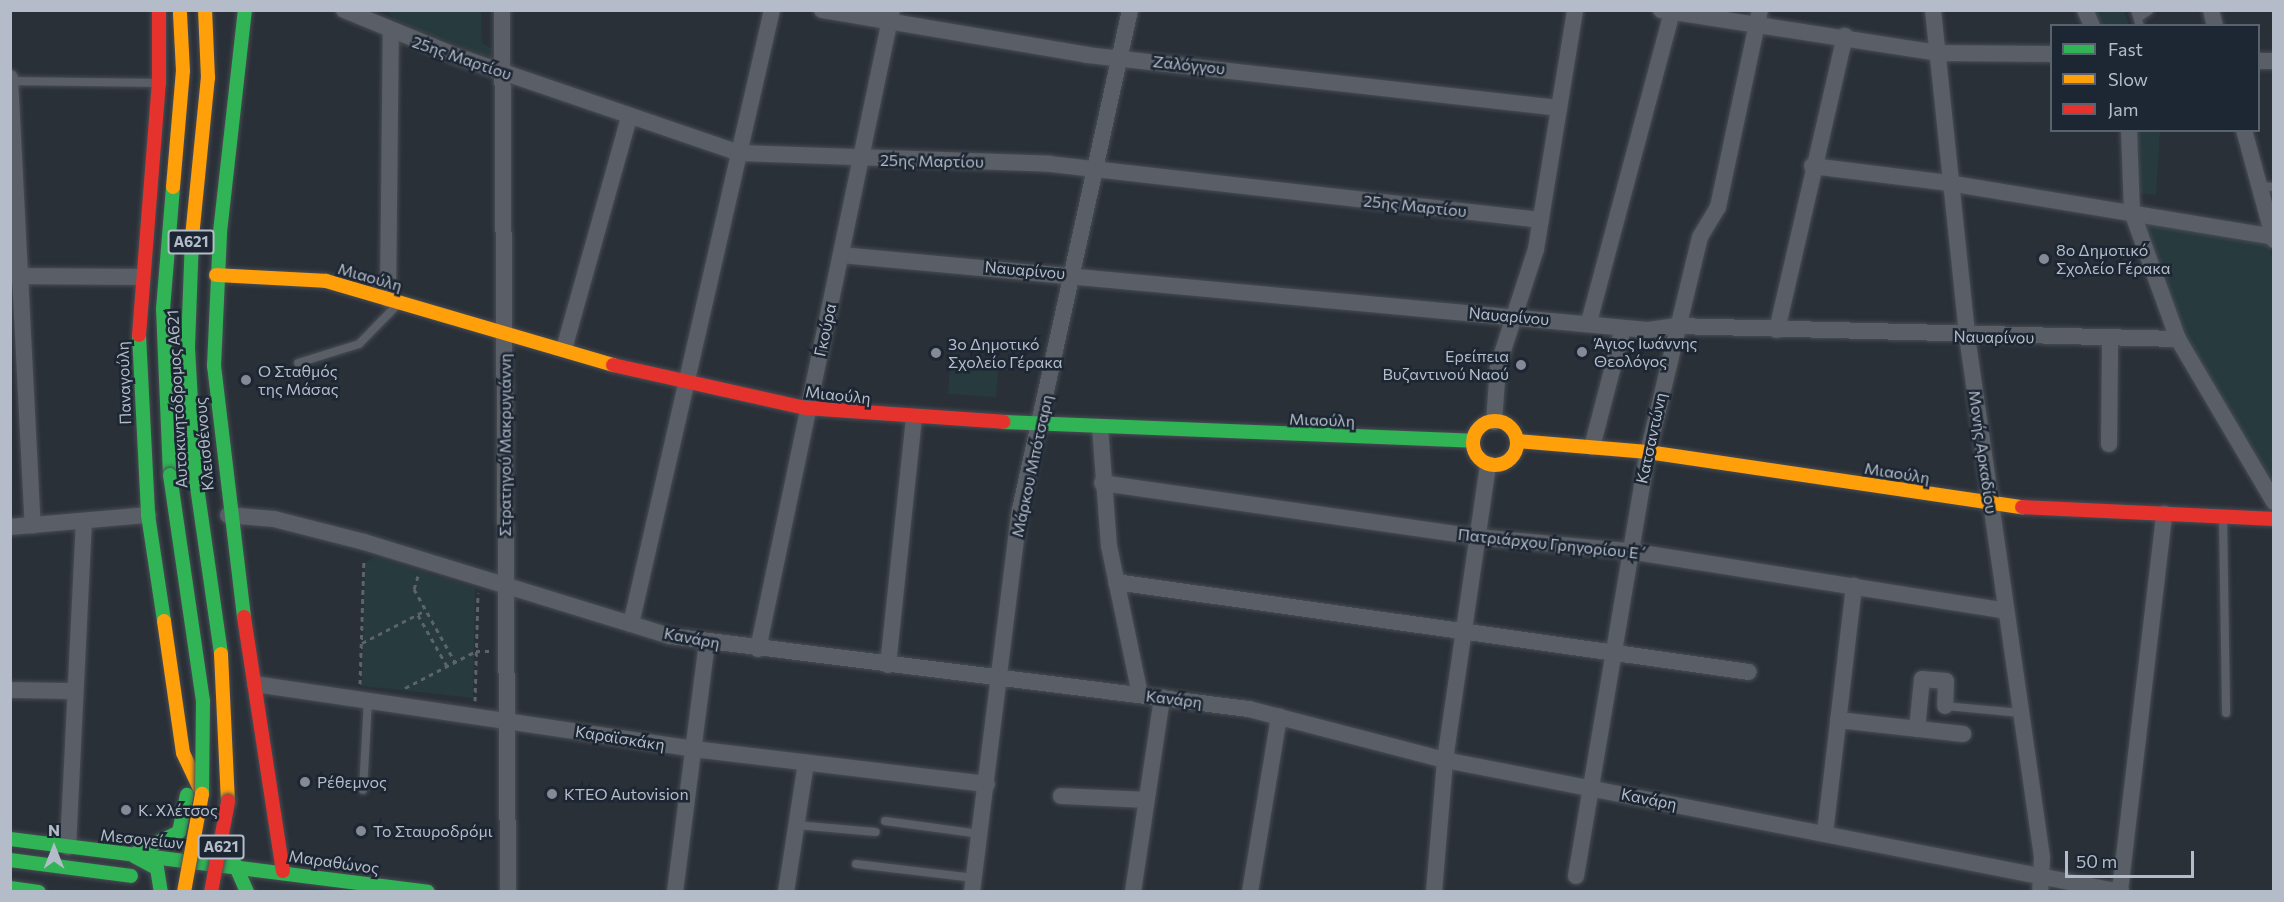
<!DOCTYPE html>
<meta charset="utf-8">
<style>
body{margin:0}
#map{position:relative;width:2284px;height:902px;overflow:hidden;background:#2a3038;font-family:Commissioner,sans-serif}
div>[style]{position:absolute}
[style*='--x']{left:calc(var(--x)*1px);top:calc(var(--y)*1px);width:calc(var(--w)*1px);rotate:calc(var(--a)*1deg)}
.green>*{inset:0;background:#273a3e}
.path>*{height:3px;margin-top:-1.5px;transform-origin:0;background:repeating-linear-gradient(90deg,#5d636a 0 4.5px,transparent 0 9px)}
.roads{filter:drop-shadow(0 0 2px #484c53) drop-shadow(0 0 2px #484c53)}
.lane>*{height:8px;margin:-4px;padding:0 4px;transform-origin:4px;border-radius:4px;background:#5a5e66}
.street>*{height:16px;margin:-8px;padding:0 8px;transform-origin:8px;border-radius:8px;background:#5a5e66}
.fast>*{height:14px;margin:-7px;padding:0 7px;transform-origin:7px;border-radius:7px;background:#30b455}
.slow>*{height:14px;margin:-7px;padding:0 7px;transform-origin:7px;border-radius:7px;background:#ff9f0a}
.slow>.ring{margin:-7px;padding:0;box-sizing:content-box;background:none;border:14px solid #ff9f0a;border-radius:50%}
.jam>*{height:14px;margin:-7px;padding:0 7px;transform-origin:7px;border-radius:7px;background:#e5322d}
.bridges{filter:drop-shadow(0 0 2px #474c53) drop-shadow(0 0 2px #474c53)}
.fast-bridge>*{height:14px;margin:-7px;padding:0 7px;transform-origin:7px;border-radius:7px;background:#30b455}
.slow-bridge>*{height:14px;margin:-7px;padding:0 7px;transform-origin:7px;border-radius:7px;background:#ff9f0a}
.jam-bridge>*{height:14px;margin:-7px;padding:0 7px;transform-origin:7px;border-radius:7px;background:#e5322d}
.dots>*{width:16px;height:16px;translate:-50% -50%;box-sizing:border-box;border:3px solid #1d2633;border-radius:50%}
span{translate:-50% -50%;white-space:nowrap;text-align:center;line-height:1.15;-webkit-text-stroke:5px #1d2633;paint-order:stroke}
.shield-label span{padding:2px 4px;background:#1d2633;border:2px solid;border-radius:4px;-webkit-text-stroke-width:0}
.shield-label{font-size:15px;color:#b4bcc9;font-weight:700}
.street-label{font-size:16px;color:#b4bcc9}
.poi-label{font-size:16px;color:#b4bcc9}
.left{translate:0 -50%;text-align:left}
.right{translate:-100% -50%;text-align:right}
.frame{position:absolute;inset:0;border:12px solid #b4bcc9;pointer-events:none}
.legend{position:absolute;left:2050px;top:24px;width:210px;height:108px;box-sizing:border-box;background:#1d2633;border:2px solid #59626f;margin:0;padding:8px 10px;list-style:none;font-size:18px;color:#b4bcc9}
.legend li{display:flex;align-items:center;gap:12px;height:30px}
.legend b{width:30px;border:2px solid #59626f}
.north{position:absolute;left:24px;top:818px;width:60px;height:60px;-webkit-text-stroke:4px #1d2633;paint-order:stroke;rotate:0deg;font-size:16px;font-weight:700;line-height:24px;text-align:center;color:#b4bcc9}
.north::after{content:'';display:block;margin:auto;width:21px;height:27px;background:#b4bcc9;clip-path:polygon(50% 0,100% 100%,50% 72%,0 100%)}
.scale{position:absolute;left:2065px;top:851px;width:129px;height:27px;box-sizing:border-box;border:3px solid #b4bcc9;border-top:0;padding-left:8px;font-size:18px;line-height:21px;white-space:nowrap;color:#b4bcc9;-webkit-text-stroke:4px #1d2633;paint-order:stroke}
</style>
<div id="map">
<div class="green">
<i style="clip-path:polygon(387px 11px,481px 11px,482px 43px,492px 49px,492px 58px,394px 20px)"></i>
<i style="clip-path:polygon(2091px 11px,2124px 11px,2129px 25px,2098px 25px)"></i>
<i style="clip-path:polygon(2135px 131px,2160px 131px,2156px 195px,2136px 193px)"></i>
<i style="clip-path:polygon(2140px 216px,2266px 236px,2274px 264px,2273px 491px,2191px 357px)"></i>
<i style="clip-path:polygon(950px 367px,998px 371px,996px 397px,948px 394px)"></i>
<i style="clip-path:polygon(374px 557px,475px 588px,473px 698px,362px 686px,365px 563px)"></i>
</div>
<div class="path">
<i style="--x:418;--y:576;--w:14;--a:107"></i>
<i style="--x:414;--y:589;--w:84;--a:60.7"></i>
<i style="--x:418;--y:615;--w:59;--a:60.4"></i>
<i style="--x:362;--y:643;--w:72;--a:-27.3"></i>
<i style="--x:360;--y:684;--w:125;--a:-88.2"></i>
<i style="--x:405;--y:688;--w:80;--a:-27.5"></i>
<i style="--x:476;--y:651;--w:15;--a:0"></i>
<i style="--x:475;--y:701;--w:108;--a:-88.4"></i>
</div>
<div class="roads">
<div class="lane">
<i style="--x:2135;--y:10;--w:17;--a:73"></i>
<i style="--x:2138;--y:18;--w:14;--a:-34"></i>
<i style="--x:11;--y:81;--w:147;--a:0.8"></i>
<i style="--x:2260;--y:186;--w:14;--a:4"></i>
<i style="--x:298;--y:363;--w:64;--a:-17.3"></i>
<i style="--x:359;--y:344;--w:54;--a:-45.7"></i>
<i style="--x:2223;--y:517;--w:196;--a:89.1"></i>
<i style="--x:1945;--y:706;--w:75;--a:5.3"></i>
<i style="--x:363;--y:790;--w:90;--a:-86.8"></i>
<i style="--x:885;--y:821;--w:96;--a:7.8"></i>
<i style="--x:796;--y:825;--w:80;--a:5"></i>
<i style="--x:856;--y:864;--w:119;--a:6.8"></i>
</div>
<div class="street">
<i style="--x:344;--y:10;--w:121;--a:22.3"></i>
<i style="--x:456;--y:56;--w:300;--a:18.9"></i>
<i style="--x:740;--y:153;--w:310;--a:2"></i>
<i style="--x:1050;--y:164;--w:494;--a:6.5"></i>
<i style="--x:502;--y:10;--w:882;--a:89.61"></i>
<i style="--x:822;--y:10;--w:269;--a:9.6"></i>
<i style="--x:1087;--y:55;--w:475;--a:6.4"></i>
<i style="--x:1661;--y:10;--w:280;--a:8.8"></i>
<i style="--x:1938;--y:53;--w:114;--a:0.5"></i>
<i style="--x:1933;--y:10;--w:328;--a:84"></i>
<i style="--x:1967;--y:336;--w:526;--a:81.81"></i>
<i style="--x:2042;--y:857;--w:35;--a:93"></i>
<i style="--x:2085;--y:10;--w:17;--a:66"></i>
<i style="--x:2211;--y:10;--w:16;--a:76"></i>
<i style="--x:2258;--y:61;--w:16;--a:0"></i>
<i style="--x:10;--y:78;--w:448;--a:87.1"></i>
<i style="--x:2129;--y:130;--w:82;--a:87.9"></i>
<i style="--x:2132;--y:212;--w:135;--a:70.1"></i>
<i style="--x:2178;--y:339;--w:189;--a:59.5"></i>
<i style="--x:2244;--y:130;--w:114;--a:74.7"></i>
<i style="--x:1812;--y:166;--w:137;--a:7.1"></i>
<i style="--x:1948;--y:183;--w:330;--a:9.4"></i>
<i style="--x:841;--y:255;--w:810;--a:5.31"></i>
<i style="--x:1648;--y:330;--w:27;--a:-8"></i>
<i style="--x:1675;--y:326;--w:503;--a:1.48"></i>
<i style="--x:11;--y:276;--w:130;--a:0.4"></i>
<i style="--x:388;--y:299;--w:267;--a:-89.4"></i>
<i style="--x:1589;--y:322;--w:321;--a:-75"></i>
<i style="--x:1777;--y:330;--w:302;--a:-77"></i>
<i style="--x:564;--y:349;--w:241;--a:-74.3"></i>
<i style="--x:1494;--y:422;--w:56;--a:-85.9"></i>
<i style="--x:1498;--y:366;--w:123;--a:-72"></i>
<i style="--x:1536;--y:249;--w:242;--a:-80.7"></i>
<i style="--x:1100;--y:427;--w:119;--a:85.7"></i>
<i style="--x:1109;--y:546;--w:152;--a:78.2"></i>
<i style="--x:2109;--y:444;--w:104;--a:-89.4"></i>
<i style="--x:1592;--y:447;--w:123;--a:-75.4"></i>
<i style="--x:1102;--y:483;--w:379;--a:8.2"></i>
<i style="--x:1477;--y:537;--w:153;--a:5.3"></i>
<i style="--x:1629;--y:551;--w:379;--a:9"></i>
<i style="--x:228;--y:515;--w:46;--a:5"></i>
<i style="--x:274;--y:519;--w:93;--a:14.3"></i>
<i style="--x:364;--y:542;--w:320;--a:17.1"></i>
<i style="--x:670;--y:636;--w:584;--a:7.19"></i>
<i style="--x:1249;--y:709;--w:203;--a:14.6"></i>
<i style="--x:1445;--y:760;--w:689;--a:11.05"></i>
<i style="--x:10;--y:527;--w:139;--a:-5"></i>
<i style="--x:1116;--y:582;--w:639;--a:8.09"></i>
<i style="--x:631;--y:624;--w:630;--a:-77.07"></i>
<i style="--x:758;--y:649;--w:653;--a:-78.16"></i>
<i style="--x:888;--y:665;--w:248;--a:-84"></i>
<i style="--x:255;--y:684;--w:443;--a:8.4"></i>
<i style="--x:693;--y:749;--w:296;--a:6.8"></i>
<i style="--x:10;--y:690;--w:65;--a:0.9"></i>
<i style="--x:1838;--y:720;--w:126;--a:6.4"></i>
<i style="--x:1917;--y:729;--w:50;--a:-84.3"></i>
<i style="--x:1922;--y:679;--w:24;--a:5"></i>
<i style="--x:1946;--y:681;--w:25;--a:92"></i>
<i style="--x:1061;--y:796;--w:84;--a:2.7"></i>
<i style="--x:1825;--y:833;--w:249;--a:-83.3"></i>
<i style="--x:68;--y:847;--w:324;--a:-87.2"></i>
<i style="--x:1576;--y:876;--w:430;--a:-80.4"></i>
<i style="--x:1648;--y:452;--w:221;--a:-76.4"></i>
<i style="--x:1700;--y:237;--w:35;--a:-59"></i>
<i style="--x:1718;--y:207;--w:201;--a:-78"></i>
<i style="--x:2120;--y:891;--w:380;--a:-83.3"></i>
<i style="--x:675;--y:892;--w:251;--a:-82.7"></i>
<i style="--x:786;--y:892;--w:131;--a:-81.2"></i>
<i style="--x:972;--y:892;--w:381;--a:-82.9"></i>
<i style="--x:1019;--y:514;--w:516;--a:-77.58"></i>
<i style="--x:1133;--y:892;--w:197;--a:-81.5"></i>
<i style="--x:1250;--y:892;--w:178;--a:-80.6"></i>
<i style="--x:1434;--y:892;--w:132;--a:-85.2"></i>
<i style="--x:1445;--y:760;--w:299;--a:-81.7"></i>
</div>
<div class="fast">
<i style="--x:192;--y:237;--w:111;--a:92.1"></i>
<i style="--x:188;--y:348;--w:125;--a:86.8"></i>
<i style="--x:195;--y:473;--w:183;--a:81.8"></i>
<i style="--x:139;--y:335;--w:180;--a:87.1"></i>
<i style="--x:148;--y:515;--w:107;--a:81.4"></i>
<i style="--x:1004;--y:422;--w:469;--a:2.3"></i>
<i style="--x:170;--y:475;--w:166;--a:-92.4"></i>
<i style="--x:163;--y:309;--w:122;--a:-85.3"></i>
<i style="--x:244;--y:617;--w:253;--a:-96.8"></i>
<i style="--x:214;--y:366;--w:134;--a:-87.4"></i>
<i style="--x:220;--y:232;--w:223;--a:-83.6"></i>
<i style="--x:10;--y:839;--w:421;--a:7.2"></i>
<i style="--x:136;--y:853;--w:48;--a:-26"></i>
<i style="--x:179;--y:832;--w:38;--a:-78"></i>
<i style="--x:230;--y:853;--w:43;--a:66.4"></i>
<i style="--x:134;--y:856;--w:26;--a:28"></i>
<i style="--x:157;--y:868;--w:24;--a:81"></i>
<i style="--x:10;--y:860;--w:122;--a:7.5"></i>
<i style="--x:10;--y:888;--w:29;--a:8"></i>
</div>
<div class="slow">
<i style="--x:173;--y:187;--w:116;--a:-85.1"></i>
<i style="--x:183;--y:71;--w:58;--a:-93"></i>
<i style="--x:192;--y:237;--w:160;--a:-84.3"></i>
<i style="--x:208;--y:78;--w:68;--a:-92.5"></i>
<i style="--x:216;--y:275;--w:110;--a:3.1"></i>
<i style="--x:326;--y:281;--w:299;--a:16.3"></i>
<i class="ring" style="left:1473px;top:421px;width:30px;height:30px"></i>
<i style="--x:1517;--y:441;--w:131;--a:4.8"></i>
<i style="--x:1648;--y:452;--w:378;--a:8.4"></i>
<i style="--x:164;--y:621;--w:133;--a:81.8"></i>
<i style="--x:221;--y:654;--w:148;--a:87.3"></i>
<i style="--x:183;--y:753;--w:44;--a:64.6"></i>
</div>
<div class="jam">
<i style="--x:139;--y:335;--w:253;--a:-85.5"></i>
<i style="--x:159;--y:83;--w:73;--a:-90"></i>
<i style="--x:613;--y:365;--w:198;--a:12.6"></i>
<i style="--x:806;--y:408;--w:198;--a:4"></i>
<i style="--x:2022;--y:507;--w:252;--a:2.7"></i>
<i style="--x:244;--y:617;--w:257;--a:81.3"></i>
</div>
</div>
<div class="bridges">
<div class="fast-bridge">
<i style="--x:170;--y:475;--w:228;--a:81.7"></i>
<i style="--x:203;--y:701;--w:93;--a:90.6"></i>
</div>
<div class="slow-bridge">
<i style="--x:184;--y:892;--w:100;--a:-79.6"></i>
</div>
<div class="jam-bridge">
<i style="--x:211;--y:892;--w:92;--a:-79.3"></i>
</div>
</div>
<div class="dots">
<i style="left:2044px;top:259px;background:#848b96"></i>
<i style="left:1582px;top:352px;background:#848b96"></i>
<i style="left:936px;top:353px;background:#848b96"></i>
<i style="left:1521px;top:365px;background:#848b96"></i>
<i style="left:246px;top:380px;background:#848b96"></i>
<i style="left:305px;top:782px;background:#848b96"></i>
<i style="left:552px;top:794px;background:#848b96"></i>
<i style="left:126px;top:810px;background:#848b96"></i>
<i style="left:361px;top:831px;background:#848b96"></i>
</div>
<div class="shield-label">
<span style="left:191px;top:242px">Α621</span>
<span style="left:221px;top:847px">Α621</span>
</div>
<div class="street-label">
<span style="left:462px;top:58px;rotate:19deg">25ης Μαρτίου</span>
<span style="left:1189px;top:65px;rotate:6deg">Ζαλόγγου</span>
<span style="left:932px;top:161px;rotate:1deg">25ης Μαρτίου</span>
<span style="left:1415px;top:206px;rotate:6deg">25ης Μαρτίου</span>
<span style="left:1025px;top:270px;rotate:5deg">Ναυαρίνου</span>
<span style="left:370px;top:277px;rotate:16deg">Μιαούλη</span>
<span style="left:1509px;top:316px;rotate:5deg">Ναυαρίνου</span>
<span style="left:825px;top:330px;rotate:-78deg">Γκούρα</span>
<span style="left:1994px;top:337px;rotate:1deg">Ναυαρίνου</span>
<span style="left:124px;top:383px;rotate:-92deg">Παναγούλη</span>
<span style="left:838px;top:395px;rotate:6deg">Μιαούλη</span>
<span style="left:177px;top:399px;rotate:-93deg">Αυτοκινητόδρομος Α621</span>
<span style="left:1322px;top:420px;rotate:2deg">Μιαούλη</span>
<span style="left:1651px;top:438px;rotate:-78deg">Κατσαντώνη</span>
<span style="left:204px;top:444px;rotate:-95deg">Κλεισθένους</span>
<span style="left:505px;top:445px;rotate:-90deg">Στρατηγού Μακρυγιάννη</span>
<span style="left:1983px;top:452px;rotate:82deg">Μονής Αρκαδίου</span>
<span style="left:1032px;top:466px;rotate:-78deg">Μάρκου Μπότσαρη</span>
<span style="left:1897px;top:473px;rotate:9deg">Μιαούλη</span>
<span style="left:1553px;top:544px;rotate:6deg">Πατριάρχου Γρηγορίου Ε΄</span>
<span style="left:692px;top:638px;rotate:11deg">Κανάρη</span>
<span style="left:1174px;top:699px;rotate:7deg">Κανάρη</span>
<span style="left:620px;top:738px;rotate:9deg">Καραϊσκάκη</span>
<span style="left:1649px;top:799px;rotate:11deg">Κανάρη</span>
<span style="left:142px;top:839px;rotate:6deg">Μεσογείων</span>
<span style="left:334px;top:862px;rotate:8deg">Μαραθώνος</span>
</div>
<div class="poi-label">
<span class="left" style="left:2056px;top:259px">8ο Δημοτικό<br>Σχολείο Γέρακα</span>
<span class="left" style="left:1594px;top:352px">Άγιος Ιωάννης<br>Θεολόγος</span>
<span class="left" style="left:948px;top:353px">3ο Δημοτικό<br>Σχολείο Γέρακα</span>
<span class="right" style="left:1509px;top:365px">Ερείπεια<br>Βυζαντινού Ναού</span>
<span class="left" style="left:258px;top:380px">Ο Σταθμός<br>της Μάσας</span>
<span class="left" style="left:317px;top:782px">Ρέθεμνος</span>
<span class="left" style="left:564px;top:794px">ΚΤΕΟ Autovision</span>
<span class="left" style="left:138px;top:810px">Κ. Χλέτσος</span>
<span class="left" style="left:373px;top:831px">Το Σταυροδρόμι</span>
</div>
<div class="frame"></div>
<ul class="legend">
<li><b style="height:8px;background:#30b455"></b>Fast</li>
<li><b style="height:8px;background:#ff9f0a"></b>Slow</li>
<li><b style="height:8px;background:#e5322d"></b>Jam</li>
</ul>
<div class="north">N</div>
<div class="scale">50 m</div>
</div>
